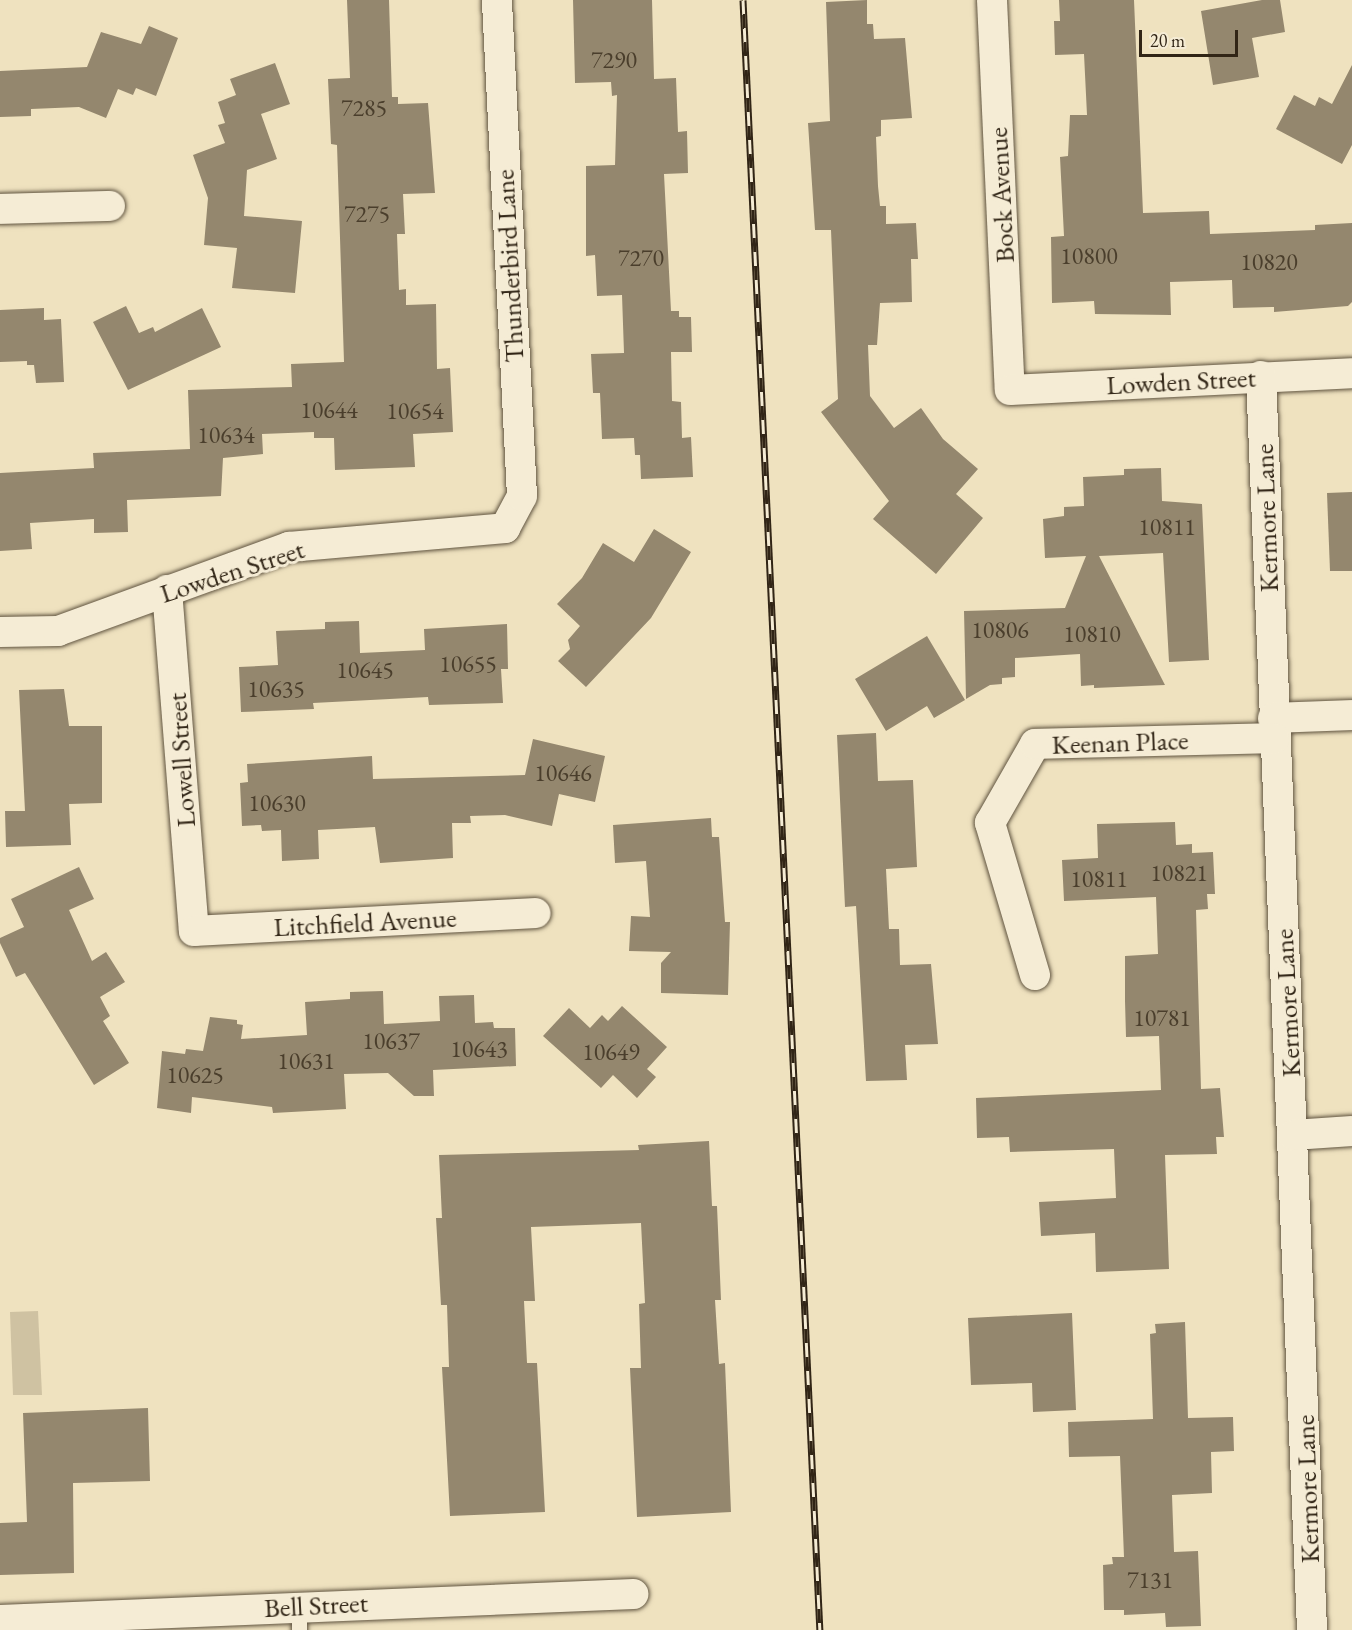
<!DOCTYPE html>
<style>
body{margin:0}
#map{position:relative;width:1352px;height:1630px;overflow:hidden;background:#efe2bf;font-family:"EB Garamond",serif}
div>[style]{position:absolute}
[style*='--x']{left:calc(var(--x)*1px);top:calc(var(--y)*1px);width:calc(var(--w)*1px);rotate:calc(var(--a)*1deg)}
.green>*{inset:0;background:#cfc2a2}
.building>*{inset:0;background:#94876e}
.roads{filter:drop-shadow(0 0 2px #605440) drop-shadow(0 0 2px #605440)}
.lane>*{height:15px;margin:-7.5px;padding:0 7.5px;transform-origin:7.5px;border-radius:7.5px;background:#f5ecd5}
.street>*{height:30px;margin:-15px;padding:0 15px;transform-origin:15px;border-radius:15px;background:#f5ecd5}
.rail>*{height:7px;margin-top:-3.5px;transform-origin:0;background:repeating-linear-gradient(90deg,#f5ecd5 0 14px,#312516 0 28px);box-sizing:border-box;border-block:2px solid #312516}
span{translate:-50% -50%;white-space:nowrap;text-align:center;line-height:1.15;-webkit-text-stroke:6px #f5ecd5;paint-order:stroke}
.number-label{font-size:24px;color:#4a3e2c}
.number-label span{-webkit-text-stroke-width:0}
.street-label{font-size:27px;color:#312516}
.scale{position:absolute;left:1139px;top:30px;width:99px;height:27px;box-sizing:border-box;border:3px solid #312516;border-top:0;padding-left:8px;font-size:18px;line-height:21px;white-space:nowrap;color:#312516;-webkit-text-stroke:4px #f5ecd5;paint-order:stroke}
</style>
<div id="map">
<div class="green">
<i style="clip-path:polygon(38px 1311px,42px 1395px,13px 1395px,10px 1312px)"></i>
</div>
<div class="building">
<i style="clip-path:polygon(347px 0,389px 0,392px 97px,398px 97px,398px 104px,428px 103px,435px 193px,403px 194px,405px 234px,397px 234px,399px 290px,406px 289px,406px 305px,436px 304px,437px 369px,450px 368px,453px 432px,413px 434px,415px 467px,335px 470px,334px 438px,314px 438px,314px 432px,262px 434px,263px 454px,223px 458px,221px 496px,127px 500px,128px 532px,94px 533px,94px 519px,30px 523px,32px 549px,0 551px,0 473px,94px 468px,93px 453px,190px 449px,188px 390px,292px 387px,291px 364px,344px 362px,337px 145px,331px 144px,328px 79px,350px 78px)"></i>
<i style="clip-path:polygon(573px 0,652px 0,654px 79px,676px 78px,678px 132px,687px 131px,688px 173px,664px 174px,671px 311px,679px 311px,679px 317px,691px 317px,692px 352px,671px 352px,672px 401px,681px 402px,682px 438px,691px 437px,693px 477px,641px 479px,640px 455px,635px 455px,634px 438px,602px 439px,600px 393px,593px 393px,591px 354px,624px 353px,622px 295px,597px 296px,595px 255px,586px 256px,586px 166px,615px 165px,617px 95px,612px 96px,611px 82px,575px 83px)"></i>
<i style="clip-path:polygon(867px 0,867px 24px,873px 24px,874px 39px,905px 38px,912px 118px,881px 120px,881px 136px,876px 137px,878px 186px,880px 206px,886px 206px,886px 224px,916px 223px,918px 259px,911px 259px,912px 302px,880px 303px,877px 345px,868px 345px,870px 396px,894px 428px,921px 408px,943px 439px,978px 469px,956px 494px,983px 518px,936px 574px,873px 519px,889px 501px,821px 412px,838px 399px,831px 230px,815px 230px,808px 123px,830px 121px,826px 2px)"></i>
<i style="clip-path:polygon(1059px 0,1134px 0,1143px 213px,1209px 211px,1210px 234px,1315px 230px,1315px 225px,1352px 223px,1352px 302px,1348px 306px,1274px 312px,1274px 307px,1233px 308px,1232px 280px,1170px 282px,1171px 315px,1095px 314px,1094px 301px,1052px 303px,1051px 237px,1064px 236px,1060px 157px,1068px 156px,1070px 115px,1087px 115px,1084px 54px,1055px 55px,1054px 21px,1060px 21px)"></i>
<i style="clip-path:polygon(1262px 0,1280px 0,1285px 32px,1252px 38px,1259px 77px,1213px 85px,1201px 11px)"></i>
<i style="clip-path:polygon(149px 26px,178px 38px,156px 96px,136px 88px,133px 95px,118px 89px,106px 118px,79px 107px,31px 109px,31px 116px,0 117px,0 71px,87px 67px,101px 32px,141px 44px)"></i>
<i style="clip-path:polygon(275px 63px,290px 104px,261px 114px,277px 159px,247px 170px,244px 216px,302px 221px,295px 293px,232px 288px,237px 248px,204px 245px,208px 198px,193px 155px,225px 143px,218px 125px,225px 123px,218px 102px,236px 95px,230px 79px)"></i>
<i style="clip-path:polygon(1352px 65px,1352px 145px,1342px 164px,1276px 129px,1294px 95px,1315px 106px,1319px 97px,1332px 104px)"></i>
<i style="clip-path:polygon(126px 306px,139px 333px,153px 327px,155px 332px,202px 308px,221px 347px,128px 390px,93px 322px)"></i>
<i style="clip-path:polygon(44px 308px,44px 320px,61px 319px,64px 382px,36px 383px,34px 365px,27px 365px,27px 361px,0 362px,0 310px)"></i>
<i style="clip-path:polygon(1161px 468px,1162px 501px,1202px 504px,1209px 660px,1169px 662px,1163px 553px,1099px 556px,1165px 685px,1094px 688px,1094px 685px,1081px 686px,1080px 654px,1015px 658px,1015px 677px,1002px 678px,1002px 684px,990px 685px,966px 699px,964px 611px,1065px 608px,1086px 556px,1045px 558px,1043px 519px,1064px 516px,1064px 507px,1084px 506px,1083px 477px,1124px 475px,1124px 469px)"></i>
<i style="clip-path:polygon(1352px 492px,1352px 571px,1330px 571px,1327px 493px)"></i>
<i style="clip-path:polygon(654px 529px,691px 552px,651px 618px,586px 687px,558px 661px,570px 649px,568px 640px,580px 626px,557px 604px,582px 578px,603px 543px,634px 562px)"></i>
<i style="clip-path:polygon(359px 621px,360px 653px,425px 650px,424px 629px,507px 624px,508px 669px,501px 669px,503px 703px,429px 705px,428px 697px,313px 703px,314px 709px,241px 712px,239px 667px,278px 665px,276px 631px,325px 629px,325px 622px)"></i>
<i style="clip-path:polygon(927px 636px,965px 700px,934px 718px,927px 706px,886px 731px,855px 679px)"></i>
<i style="clip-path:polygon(64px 689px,69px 726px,102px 726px,102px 803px,69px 804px,71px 845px,6px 847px,5px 811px,25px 811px,19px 690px)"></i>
<i style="clip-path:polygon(876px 733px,878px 781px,913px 780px,917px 867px,886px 869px,889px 929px,899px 929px,900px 965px,931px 964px,938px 1044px,905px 1045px,907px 1080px,866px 1081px,856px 906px,845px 907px,837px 735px)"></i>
<i style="clip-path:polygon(533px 739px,605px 756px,595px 802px,559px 794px,552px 826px,505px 815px,470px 816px,471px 823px,452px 823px,453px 858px,380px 863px,375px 827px,318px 830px,319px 859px,282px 861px,281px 830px,262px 831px,261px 825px,242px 826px,240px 783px,248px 782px,247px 764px,372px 756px,373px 779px,525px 775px)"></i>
<i style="clip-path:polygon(711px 818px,712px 837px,719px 837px,725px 922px,730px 922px,728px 995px,661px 993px,661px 963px,671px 952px,629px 951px,631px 916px,650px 917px,646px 861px,615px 863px,613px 825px)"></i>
<i style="clip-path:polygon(1175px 822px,1176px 845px,1192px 844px,1192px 853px,1213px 852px,1215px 894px,1207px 894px,1208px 909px,1196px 910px,1201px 1089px,1220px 1088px,1224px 1137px,1216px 1137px,1217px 1154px,1165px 1155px,1169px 1269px,1096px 1272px,1095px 1233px,1041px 1236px,1039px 1202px,1116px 1198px,1114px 1149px,1010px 1152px,1009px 1137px,977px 1138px,976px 1098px,1161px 1090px,1159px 1036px,1126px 1037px,1125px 1001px,1125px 956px,1158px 954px,1156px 897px,1064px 901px,1062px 860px,1098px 858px,1097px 824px)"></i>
<i style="clip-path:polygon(79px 867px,94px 899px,69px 910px,92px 961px,106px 952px,125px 982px,100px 997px,110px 1016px,103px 1021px,129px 1063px,94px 1085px,25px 973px,16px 977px,0 943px,0 938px,24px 927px,11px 899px)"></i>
<i style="clip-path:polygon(383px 991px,384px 1024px,440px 1021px,439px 996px,474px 995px,475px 1023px,493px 1022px,494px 1028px,515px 1028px,516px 1066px,433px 1070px,434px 1096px,414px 1096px,388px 1073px,344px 1074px,346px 1109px,273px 1113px,272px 1107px,192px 1097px,191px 1113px,157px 1108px,162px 1051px,185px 1054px,186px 1049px,203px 1051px,210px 1017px,237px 1020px,237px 1024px,243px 1025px,241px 1039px,307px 1035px,305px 1002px,350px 999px,350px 992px)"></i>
<i style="clip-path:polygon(622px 1006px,667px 1047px,647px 1069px,656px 1077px,637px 1098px,613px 1075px,601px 1088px,543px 1036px,569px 1008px,590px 1028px,602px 1015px,608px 1021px)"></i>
<i style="clip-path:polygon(709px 1141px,712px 1206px,717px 1206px,721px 1300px,715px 1300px,719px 1364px,725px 1363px,731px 1512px,637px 1517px,630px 1368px,641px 1368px,639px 1304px,645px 1303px,641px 1223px,531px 1227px,535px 1301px,524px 1301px,527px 1363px,537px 1363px,545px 1512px,450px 1516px,442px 1367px,449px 1367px,447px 1305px,441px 1305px,436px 1218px,442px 1218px,439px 1155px,639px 1150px,638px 1145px)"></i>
<i style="clip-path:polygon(1072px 1313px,1076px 1410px,1033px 1412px,1032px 1383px,971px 1385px,968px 1318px)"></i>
<i style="clip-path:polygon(1185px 1322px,1188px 1418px,1233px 1417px,1234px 1451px,1211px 1452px,1212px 1493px,1172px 1495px,1174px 1552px,1198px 1551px,1201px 1626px,1166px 1627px,1165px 1613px,1124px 1615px,1124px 1610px,1104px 1610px,1103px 1565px,1113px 1564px,1112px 1557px,1124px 1557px,1120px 1456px,1069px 1457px,1068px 1422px,1153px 1419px,1150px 1334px,1156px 1333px,1155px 1324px)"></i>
<i style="clip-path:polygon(148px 1408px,150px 1481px,73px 1483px,74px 1573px,0 1575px,0 1523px,27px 1522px,23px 1413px)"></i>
</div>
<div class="roads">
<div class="lane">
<i style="--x:299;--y:1606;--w:24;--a:90"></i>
</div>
<div class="street">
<i style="--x:992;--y:0;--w:390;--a:87.4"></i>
<i style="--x:1010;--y:390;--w:342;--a:-2.8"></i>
<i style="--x:0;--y:209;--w:110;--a:-1.6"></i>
<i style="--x:1261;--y:376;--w:1255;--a:87.67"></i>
<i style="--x:167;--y:590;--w:342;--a:85.5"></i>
<i style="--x:194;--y:931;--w:342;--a:-3"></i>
<i style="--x:0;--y:632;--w:58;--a:-1"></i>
<i style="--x:58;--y:631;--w:246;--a:-20"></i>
<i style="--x:289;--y:547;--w:217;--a:-5"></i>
<i style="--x:505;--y:528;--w:36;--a:-62"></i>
<i style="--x:522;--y:496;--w:497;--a:-92.9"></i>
<i style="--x:1273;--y:718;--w:79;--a:-2.2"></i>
<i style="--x:1035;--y:975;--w:159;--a:-106.5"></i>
<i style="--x:990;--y:823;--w:91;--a:-60.3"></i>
<i style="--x:1035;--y:744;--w:239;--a:-1.4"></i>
<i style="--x:1293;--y:1135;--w:59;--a:-3.9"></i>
<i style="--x:0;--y:1620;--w:634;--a:-2.35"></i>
</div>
</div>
<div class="rail">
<i style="--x:743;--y:0;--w:1632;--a:87.3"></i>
</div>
<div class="number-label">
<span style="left:614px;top:60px">7290</span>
<span style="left:364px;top:108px">7285</span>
<span style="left:367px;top:214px">7275</span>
<span style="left:1089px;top:256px">10800</span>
<span style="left:641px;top:258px">7270</span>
<span style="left:1269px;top:262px">10820</span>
<span style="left:329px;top:410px">10644</span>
<span style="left:415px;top:411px">10654</span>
<span style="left:226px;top:435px">10634</span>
<span style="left:1167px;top:527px">10811</span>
<span style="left:1000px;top:630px">10806</span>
<span style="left:1092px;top:634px">10810</span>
<span style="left:468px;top:664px">10655</span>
<span style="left:365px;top:670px">10645</span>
<span style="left:276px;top:689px">10635</span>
<span style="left:563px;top:773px">10646</span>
<span style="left:277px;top:803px">10630</span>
<span style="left:1179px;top:873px">10821</span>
<span style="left:1099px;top:879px">10811</span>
<span style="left:1162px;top:1018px">10781</span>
<span style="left:391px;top:1041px">10637</span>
<span style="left:479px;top:1049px">10643</span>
<span style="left:611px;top:1052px">10649</span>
<span style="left:306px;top:1061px">10631</span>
<span style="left:195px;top:1075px">10625</span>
<span style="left:1150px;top:1580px">7131</span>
</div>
<div class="street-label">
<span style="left:1001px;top:195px;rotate:-93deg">Bock Avenue</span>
<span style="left:509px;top:266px;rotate:-93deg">Thunderbird Lane</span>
<span style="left:1181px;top:381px;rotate:-3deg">Lowden Street</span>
<span style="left:1266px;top:518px;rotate:-92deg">Kermore Lane</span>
<span style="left:232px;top:571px;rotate:-18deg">Lowden Street</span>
<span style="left:1120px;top:742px;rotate:-2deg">Keenan Place</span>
<span style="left:181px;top:760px;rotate:-94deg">Lowell Street</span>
<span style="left:365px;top:922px;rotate:-3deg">Litchfield Avenue</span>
<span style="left:1287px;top:1003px;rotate:-93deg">Kermore Lane</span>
<span style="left:1307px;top:1489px;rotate:-92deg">Kermore Lane</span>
<span style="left:316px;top:1605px;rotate:-3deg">Bell Street</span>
</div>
<div class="scale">20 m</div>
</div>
